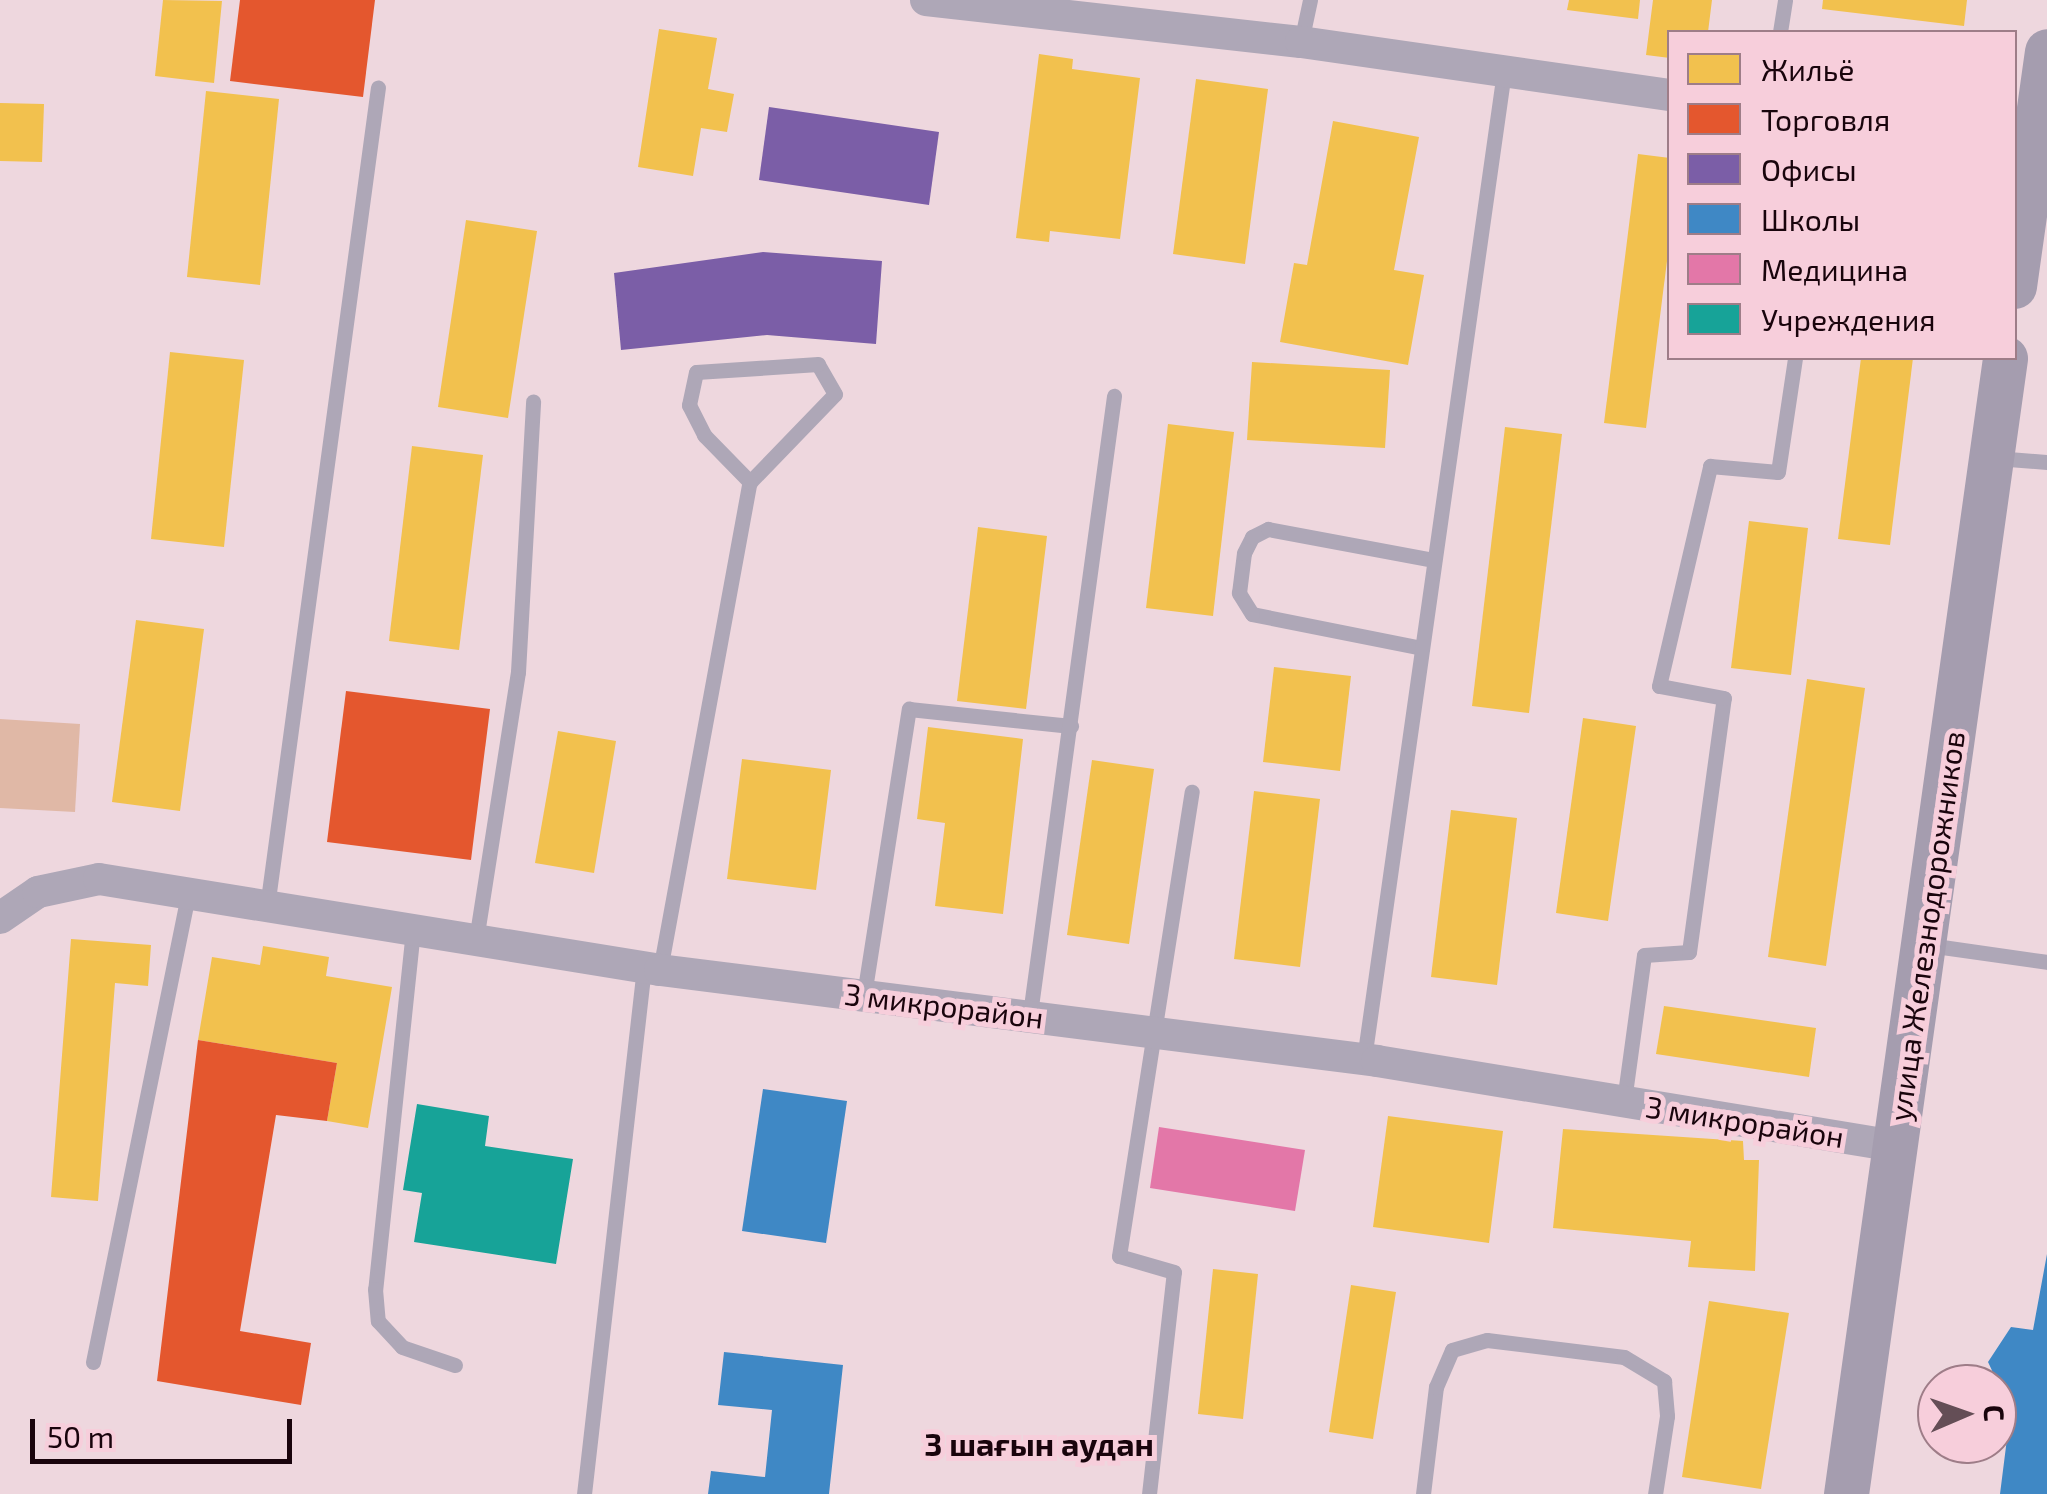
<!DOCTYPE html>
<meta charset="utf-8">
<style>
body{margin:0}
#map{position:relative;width:2047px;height:1494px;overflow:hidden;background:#eed7de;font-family:"Exo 2",sans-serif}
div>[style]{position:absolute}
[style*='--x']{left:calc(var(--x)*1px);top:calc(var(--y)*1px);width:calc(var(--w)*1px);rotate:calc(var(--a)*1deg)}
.green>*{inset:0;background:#e0b8a6}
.homes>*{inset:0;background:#f2c14e}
.shops>*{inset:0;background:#e4572e}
.offices>*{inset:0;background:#7b5ea7}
.schools>*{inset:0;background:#3f88c5}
.health>*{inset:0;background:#e377a8}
.public>*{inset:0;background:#17a398}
.lane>*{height:15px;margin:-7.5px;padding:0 7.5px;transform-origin:7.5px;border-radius:7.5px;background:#aea7b7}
.street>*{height:32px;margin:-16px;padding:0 16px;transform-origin:16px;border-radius:16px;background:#aea7b7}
.secondary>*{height:45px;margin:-22.5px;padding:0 22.5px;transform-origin:22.5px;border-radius:22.5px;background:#a59daf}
span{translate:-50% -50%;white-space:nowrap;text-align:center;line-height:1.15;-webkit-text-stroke:10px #f7cedb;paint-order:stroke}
.street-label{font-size:30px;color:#19040c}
.neighbourhood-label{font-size:32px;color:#19040c;font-weight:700}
.legend{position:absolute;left:1667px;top:30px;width:350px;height:330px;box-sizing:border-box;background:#f7cedb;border:2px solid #9e7d88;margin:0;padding:12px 18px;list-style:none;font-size:30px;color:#19040c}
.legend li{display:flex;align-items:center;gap:20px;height:50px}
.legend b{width:50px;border:2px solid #9e7d88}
.north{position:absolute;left:1917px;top:1364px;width:100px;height:100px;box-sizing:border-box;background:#f7cedb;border:2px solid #9e7d88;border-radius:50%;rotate:88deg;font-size:28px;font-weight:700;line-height:40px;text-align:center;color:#19040c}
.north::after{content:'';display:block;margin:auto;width:35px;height:45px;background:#644e56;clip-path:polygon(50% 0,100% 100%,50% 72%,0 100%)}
.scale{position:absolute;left:30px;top:1419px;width:262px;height:45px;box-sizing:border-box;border:5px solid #19040c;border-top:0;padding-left:12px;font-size:30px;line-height:35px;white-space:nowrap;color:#19040c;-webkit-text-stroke:8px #f7cedb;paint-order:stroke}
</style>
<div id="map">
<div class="green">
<i style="clip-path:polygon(0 719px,80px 724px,75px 812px,0 808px)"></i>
</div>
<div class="homes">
<i style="clip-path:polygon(163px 0,222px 1px,214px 83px,155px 76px)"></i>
<i style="clip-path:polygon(1569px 0,1640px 0,1638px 19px,1567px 10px)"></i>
<i style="clip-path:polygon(1653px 0,1712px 0,1708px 32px,1670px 32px,1670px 58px,1646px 55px)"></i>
<i style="clip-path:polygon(1823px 0,1967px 0,1964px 26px,1822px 9px)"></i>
<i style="clip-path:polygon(659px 29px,717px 38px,708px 89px,734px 94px,727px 132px,701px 128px,693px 176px,638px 167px)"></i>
<i style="clip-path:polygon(1039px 54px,1073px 59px,1072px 69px,1140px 78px,1120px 239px,1050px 231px,1049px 242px,1016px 238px)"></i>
<i style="clip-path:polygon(1196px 79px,1268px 89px,1245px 264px,1173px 254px)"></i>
<i style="clip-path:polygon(206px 91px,279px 99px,260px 285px,187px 277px)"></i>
<i style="clip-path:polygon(0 103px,44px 104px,42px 162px,0 161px)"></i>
<i style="clip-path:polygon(1333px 121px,1419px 137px,1394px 270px,1424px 275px,1408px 365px,1280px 342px,1294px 263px,1307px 265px)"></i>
<i style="clip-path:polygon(1638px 154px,1670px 158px,1670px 237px,1646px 428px,1604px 423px)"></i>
<i style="clip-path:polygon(466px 220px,537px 231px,508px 418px,438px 407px)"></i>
<i style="clip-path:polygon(170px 352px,244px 360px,224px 547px,151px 539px)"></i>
<i style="clip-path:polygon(1861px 358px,1913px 358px,1890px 545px,1838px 539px)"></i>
<i style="clip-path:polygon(1252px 362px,1390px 370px,1385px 448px,1247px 440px)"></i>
<i style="clip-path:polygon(1168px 424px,1234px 432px,1213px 616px,1146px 608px)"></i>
<i style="clip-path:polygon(1505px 427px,1562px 434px,1529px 713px,1472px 706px)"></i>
<i style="clip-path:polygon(412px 446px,483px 455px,459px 650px,389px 641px)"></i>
<i style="clip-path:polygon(1749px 521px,1808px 528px,1791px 675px,1731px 668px)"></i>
<i style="clip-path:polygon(978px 527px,1047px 536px,1026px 709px,957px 701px)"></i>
<i style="clip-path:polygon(136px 620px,204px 629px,180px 811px,112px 802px)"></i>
<i style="clip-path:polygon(1274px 667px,1351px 676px,1340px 771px,1263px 762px)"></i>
<i style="clip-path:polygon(1807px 679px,1865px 688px,1826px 966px,1768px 957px)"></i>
<i style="clip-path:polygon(1583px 718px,1636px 726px,1608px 921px,1556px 913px)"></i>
<i style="clip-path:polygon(928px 727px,1023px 739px,1003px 914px,935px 906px,945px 823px,917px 819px)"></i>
<i style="clip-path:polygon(558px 731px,616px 741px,594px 873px,535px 863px)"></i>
<i style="clip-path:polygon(742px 759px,831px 770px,816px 890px,727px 879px)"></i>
<i style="clip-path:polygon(1092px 760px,1154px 769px,1129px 944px,1067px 935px)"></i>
<i style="clip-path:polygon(1254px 791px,1320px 799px,1300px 967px,1234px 959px)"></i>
<i style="clip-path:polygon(1451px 810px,1517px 818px,1497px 985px,1431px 977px)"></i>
<i style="clip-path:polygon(71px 939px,151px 945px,148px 986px,115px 983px,98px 1201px,51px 1197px)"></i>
<i style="clip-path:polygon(263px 946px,329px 957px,326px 976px,392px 987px,368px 1128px,327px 1121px,337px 1063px,198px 1040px,212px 957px,260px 965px)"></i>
<i style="clip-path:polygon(1664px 1006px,1816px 1028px,1809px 1077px,1656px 1054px)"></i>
<i style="clip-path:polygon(1388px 1116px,1503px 1131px,1489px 1243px,1373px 1227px)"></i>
<i style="clip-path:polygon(1563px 1129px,1743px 1141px,1744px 1160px,1759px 1160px,1755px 1271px,1688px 1267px,1691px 1241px,1553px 1228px)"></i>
<i style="clip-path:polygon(1213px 1269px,1258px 1274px,1243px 1419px,1198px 1414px)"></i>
<i style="clip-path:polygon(1351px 1285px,1396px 1292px,1373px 1439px,1329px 1432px)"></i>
<i style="clip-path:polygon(1709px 1301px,1789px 1313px,1761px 1489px,1682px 1477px)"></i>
</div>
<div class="shops">
<i style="clip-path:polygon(240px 0,375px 0,363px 97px,230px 81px)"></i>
<i style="clip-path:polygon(346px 691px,490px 709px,471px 860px,327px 842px)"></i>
<i style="clip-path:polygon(198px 1040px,337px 1063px,327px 1121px,276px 1115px,240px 1331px,311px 1343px,301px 1405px,157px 1381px)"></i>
</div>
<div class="offices">
<i style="clip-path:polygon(769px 107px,939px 132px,929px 205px,759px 180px)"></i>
<i style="clip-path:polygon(763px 252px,882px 261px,876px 344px,767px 335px,621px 350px,614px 273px)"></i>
</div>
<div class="schools">
<i style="clip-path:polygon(763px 1089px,847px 1101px,826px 1243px,742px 1231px)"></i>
<i style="clip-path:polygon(2047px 1254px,2047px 1494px,2000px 1494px,2012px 1399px,2005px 1398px,1988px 1362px,2011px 1327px,2033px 1330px)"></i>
<i style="clip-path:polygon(724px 1352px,843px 1365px,829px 1494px,708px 1494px,711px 1471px,765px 1477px,772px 1410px,718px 1405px)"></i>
</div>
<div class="health">
<i style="clip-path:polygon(1159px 1127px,1305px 1150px,1295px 1211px,1150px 1188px)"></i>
</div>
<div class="public">
<i style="clip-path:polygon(417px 1104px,489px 1116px,485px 1146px,573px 1159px,556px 1264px,414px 1242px,422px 1193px,403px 1190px)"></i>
</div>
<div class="lane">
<i style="--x:1780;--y:32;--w:32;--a:-81"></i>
<i style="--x:1301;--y:42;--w:43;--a:-77.9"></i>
<i style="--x:1996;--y:458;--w:51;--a:4.5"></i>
<i style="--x:1422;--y:648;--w:173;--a:-168.7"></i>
<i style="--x:1252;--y:614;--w:25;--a:-122"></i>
<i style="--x:1239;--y:593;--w:40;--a:-82.9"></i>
<i style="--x:1244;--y:553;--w:18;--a:-63"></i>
<i style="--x:1252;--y:537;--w:18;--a:-27"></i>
<i style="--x:1268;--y:529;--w:169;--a:10.6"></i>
<i style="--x:267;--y:907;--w:827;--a:-82.29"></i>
<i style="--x:413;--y:930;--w:361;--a:96"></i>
<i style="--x:375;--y:1289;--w:32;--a:85"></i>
<i style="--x:378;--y:1321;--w:35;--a:47"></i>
<i style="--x:402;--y:1347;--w:56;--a:18.8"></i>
<i style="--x:476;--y:940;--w:271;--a:-81.1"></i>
<i style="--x:518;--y:672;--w:271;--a:-86.8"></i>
<i style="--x:1928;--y:945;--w:120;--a:8.1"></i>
<i style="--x:660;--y:970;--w:496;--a:-79.6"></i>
<i style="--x:750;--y:482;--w:122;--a:-46"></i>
<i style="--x:835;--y:394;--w:34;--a:-120"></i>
<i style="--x:818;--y:364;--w:122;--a:176.2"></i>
<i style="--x:696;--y:372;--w:34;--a:102"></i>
<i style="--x:689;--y:405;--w:34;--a:63"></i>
<i style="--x:704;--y:435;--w:66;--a:45.6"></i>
<i style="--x:864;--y:995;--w:290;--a:-81.1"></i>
<i style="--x:909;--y:709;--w:163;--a:6"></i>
<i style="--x:1030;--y:1014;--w:624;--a:-82.26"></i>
<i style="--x:1364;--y:1059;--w:998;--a:-81.93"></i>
<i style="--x:1624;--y:1101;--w:147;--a:-82.2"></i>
<i style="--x:1644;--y:955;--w:45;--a:-3.8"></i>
<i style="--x:1689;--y:952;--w:256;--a:-82.2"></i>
<i style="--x:1724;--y:698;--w:66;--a:-169.5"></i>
<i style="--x:1659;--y:686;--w:226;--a:-76.9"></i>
<i style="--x:1710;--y:466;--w:68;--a:5"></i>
<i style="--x:1778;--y:472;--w:115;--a:-81.5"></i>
<i style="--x:93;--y:1362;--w:478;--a:-78.5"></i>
<i style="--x:584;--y:1494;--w:530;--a:-83.5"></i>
<i style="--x:1149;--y:1494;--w:223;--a:-83.6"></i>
<i style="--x:1174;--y:1272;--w:57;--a:-163.8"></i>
<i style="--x:1119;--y:1256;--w:470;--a:-81.1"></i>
<i style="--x:1423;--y:1494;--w:108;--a:-83.1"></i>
<i style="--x:1436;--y:1387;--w:40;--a:-66.6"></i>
<i style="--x:1452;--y:1350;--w:36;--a:-16"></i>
<i style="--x:1487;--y:1340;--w:138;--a:7.1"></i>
<i style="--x:1624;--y:1357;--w:47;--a:31"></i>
<i style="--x:1664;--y:1381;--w:35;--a:85"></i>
<i style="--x:1667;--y:1416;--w:79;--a:98.7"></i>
</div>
<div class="street">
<i style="--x:926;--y:0;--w:377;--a:6.4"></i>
<i style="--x:1301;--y:42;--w:373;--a:8.2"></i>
<i style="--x:0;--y:918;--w:46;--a:-34.4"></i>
<i style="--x:38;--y:892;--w:62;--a:-12"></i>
<i style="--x:99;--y:879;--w:568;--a:9.21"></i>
<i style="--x:660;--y:970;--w:723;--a:7.23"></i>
<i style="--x:1377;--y:1061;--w:525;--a:9.32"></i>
</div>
<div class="secondary">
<i style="--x:2014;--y:286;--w:237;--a:-82"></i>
<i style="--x:1846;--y:1494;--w:1147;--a:-82.03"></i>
</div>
<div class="street-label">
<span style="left:1926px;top:926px;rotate:-82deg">улица Железнодорожников</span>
<span style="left:944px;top:1005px;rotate:7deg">3 микрорайон</span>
<span style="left:1745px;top:1121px;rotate:9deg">3 микрорайон</span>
</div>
<div class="neighbourhood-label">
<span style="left:1039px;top:1443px">3 шағын аудан</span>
</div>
<ul class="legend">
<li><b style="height:28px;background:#f2c14e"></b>Жильё</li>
<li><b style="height:28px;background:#e4572e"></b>Торговля</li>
<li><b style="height:28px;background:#7b5ea7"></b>Офисы</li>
<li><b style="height:28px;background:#3f88c5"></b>Школы</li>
<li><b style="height:28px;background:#e377a8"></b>Медицина</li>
<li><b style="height:28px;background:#17a398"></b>Учреждения</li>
</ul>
<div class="north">С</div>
<div class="scale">50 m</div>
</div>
